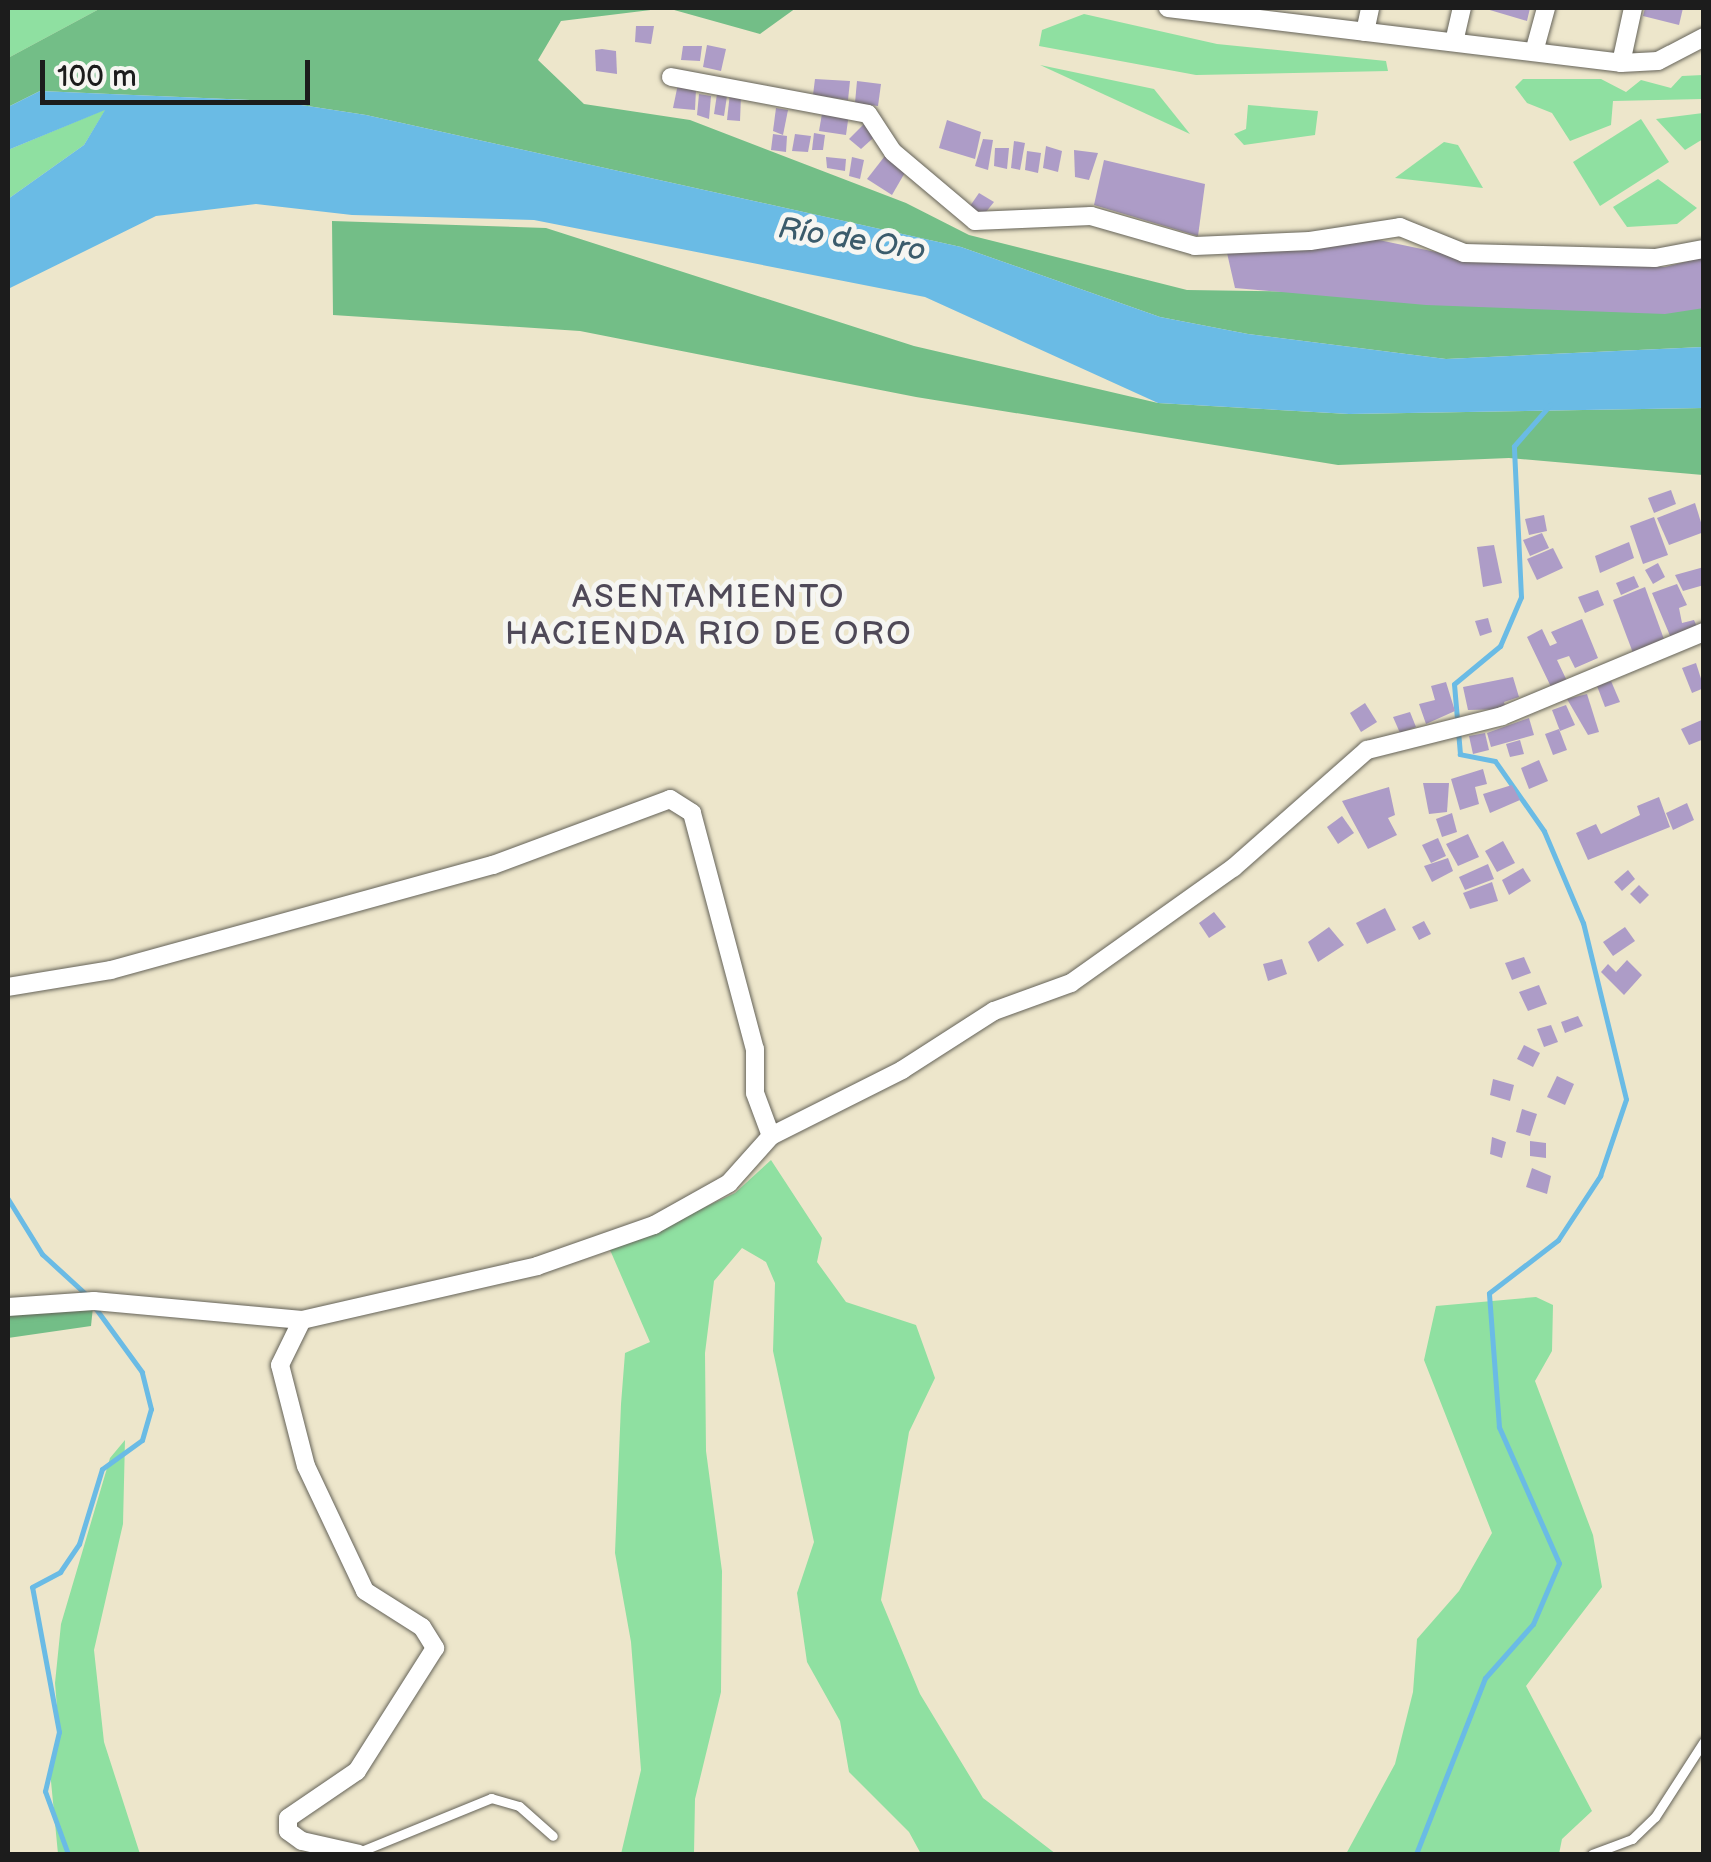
<!DOCTYPE html>
<meta charset="utf-8">
<style>
body{margin:0}
#map{position:relative;width:1711px;height:1862px;overflow:hidden;background:#ede6cb;font-family:"Balsamiq Sans",sans-serif}
div>[style]{position:absolute}
[style*='--x']{left:calc(var(--x)*1px);top:calc(var(--y)*1px);width:calc(var(--w)*1px);rotate:calc(var(--a)*1deg)}
.green>*{inset:0;background:#8fe0a1}
.forest>*{inset:0;background:#73be87}
.water>*{inset:0;background:#6abbe5}
.stream>*{height:5px;margin:-2.5px;padding:0 2.5px;transform-origin:2.5px;border-radius:2.5px;background:#6abbe5}
.building>*{inset:0;background:#ad9cc7}
.roads{filter:drop-shadow(0 0 2px #656359) drop-shadow(0 0 2px #656359)}
.lane>*{height:9px;margin:-4.5px;padding:0 4.5px;transform-origin:4.5px;border-radius:4.5px;background:#fff}
.street>*{height:18px;margin:-9px;padding:0 9px;transform-origin:9px;border-radius:9px;background:#fff}
span{translate:-50% -50%;white-space:nowrap;text-align:center;line-height:1.15;-webkit-text-stroke:10px #f6f6f2;paint-order:stroke}
.water-label{font-size:30px;color:#3b5c6c;font-style:italic}
.quarter-label{font-size:32px;color:#4f4958;letter-spacing:2.5px}
.frame{position:absolute;inset:0;border:10px solid #1c1c1c;pointer-events:none}
.scale{position:absolute;left:40px;top:60px;width:270px;height:45px;box-sizing:border-box;border:5px solid #1c1c1c;border-top:0;padding-left:12px;font-size:30px;line-height:35px;white-space:nowrap;color:#1c1c1c;-webkit-text-stroke:8px #f6f6f2;paint-order:stroke}
</style>
<div id="map">
<div class="green">
<i style="clip-path:polygon(8px 8px,101px 8px,8px 58px)"></i>
<i style="clip-path:polygon(1084px 14px,1217px 44px,1386px 61px,1388px 71px,1196px 75px,1039px 46px,1042px 30px)"></i>
<i style="clip-path:polygon(1040px 65px,1154px 89px,1190px 134px)"></i>
<i style="clip-path:polygon(1703px 75px,1703px 99px,1613px 101px,1611px 125px,1570px 141px,1552px 113px,1527px 103px,1515px 87px,1523px 79px,1601px 79px,1626px 92px,1641px 80px,1671px 88px,1682px 76px)"></i>
<i style="clip-path:polygon(1248px 105px,1318px 111px,1315px 135px,1244px 145px,1234px 134px,1246px 129px)"></i>
<i style="clip-path:polygon(106px 109px,84px 145px,8px 199px,8px 150px)"></i>
<i style="clip-path:polygon(1703px 113px,1703px 139px,1685px 150px,1656px 119px)"></i>
<i style="clip-path:polygon(1641px 119px,1669px 162px,1600px 206px,1573px 162px)"></i>
<i style="clip-path:polygon(1444px 142px,1458px 145px,1483px 188px,1395px 178px)"></i>
<i style="clip-path:polygon(1658px 179px,1697px 208px,1677px 224px,1627px 227px,1613px 207px)"></i>
<i style="clip-path:polygon(771px 1160px,822px 1238px,817px 1262px,846px 1302px,916px 1325px,935px 1378px,909px 1432px,881px 1600px,920px 1694px,983px 1798px,1056px 1854px,921px 1854px,909px 1832px,849px 1772px,840px 1721px,807px 1662px,797px 1593px,814px 1542px,773px 1351px,775px 1283px,766px 1262px,742px 1248px,714px 1281px,705px 1353px,706px 1451px,722px 1571px,721px 1692px,695px 1799px,694px 1854px,621px 1854px,641px 1770px,631px 1642px,615px 1553px,621px 1404px,625px 1353px,650px 1342px,607px 1243px,654px 1231px,735px 1193px)"></i>
<i style="clip-path:polygon(1536px 1297px,1553px 1305px,1552px 1351px,1535px 1381px,1593px 1535px,1602px 1587px,1526px 1686px,1592px 1811px,1562px 1839px,1559px 1854px,1346px 1854px,1395px 1764px,1413px 1692px,1417px 1639px,1459px 1591px,1492px 1533px,1424px 1360px,1436px 1306px)"></i>
<i style="clip-path:polygon(125px 1440px,123px 1524px,94px 1650px,104px 1742px,140px 1854px,58px 1854px,50px 1771px,59px 1732px,55px 1683px,61px 1624px,110px 1458px)"></i>
</div>
<div class="forest">
<i style="clip-path:polygon(101px 8px,796px 8px,760px 34px,667px 8px,561px 21px,538px 60px,584px 104px,690px 120px,906px 203px,969px 235px,1187px 290px,1703px 298px,1703px 347px,1446px 359px,1248px 334px,1160px 317px,961px 247px,366px 115px,275px 101px,40px 91px,8px 107px,8px 58px)"></i>
<i style="clip-path:polygon(332px 221px,546px 228px,914px 346px,1158px 403px,1349px 414px,1703px 408px,1703px 475px,1509px 458px,1338px 465px,916px 397px,580px 331px,333px 315px)"></i>
<i style="clip-path:polygon(93px 1307px,91px 1326px,8px 1338px,8px 1313px)"></i>
</div>
<div class="water">
<i style="clip-path:polygon(40px 91px,275px 101px,366px 115px,961px 247px,1160px 317px,1248px 334px,1446px 359px,1703px 347px,1703px 408px,1349px 414px,1158px 403px,925px 297px,534px 220px,352px 215px,256px 204px,156px 216px,8px 289px,8px 199px,84px 145px,105px 110px,8px 150px,8px 107px)"></i>
</div>
<div class="stream">
<i style="--x:8;--y:1199;--w:65;--a:58.3"></i>
<i style="--x:42;--y:1254;--w:64;--a:42.5"></i>
<i style="--x:68;--y:1854;--w:67;--a:-110.1"></i>
<i style="--x:45;--y:1791;--w:61;--a:-76.7"></i>
<i style="--x:59;--y:1732;--w:147;--a:-100.5"></i>
<i style="--x:32;--y:1587;--w:32;--a:-28"></i>
<i style="--x:60;--y:1572;--w:34;--a:-56"></i>
<i style="--x:79;--y:1544;--w:78;--a:-73"></i>
<i style="--x:102;--y:1469;--w:49;--a:-35.9"></i>
<i style="--x:142;--y:1440;--w:32;--a:-74"></i>
<i style="--x:151;--y:1409;--w:38;--a:-104"></i>
<i style="--x:142;--y:1372;--w:78;--a:-126.1"></i>
<i style="--x:1416;--y:1854;--w:189;--a:-68.6"></i>
<i style="--x:1485;--y:1678;--w:72;--a:-48.4"></i>
<i style="--x:1533;--y:1624;--w:66;--a:-66.9"></i>
<i style="--x:1559;--y:1563;--w:149;--a:-113.8"></i>
<i style="--x:1499;--y:1427;--w:134;--a:-94.3"></i>
<i style="--x:1489;--y:1293;--w:87;--a:-37.5"></i>
<i style="--x:1558;--y:1240;--w:77;--a:-56.7"></i>
<i style="--x:1600;--y:1176;--w:81;--a:-71.3"></i>
<i style="--x:1626;--y:1099;--w:181;--a:-103.7"></i>
<i style="--x:1583;--y:923;--w:100;--a:-113"></i>
<i style="--x:1544;--y:831;--w:85;--a:-125"></i>
<i style="--x:1495;--y:761;--w:36;--a:-169"></i>
<i style="--x:1460;--y:754;--w:70;--a:-94.9"></i>
<i style="--x:1454;--y:684;--w:60;--a:-39.6"></i>
<i style="--x:1500;--y:646;--w:53;--a:-66.8"></i>
<i style="--x:1521;--y:597;--w:151;--a:-92.7"></i>
<i style="--x:1514;--y:446;--w:55;--a:-48.7"></i>
</div>
<div class="building">
<i style="clip-path:polygon(1483px 8px,1530px 8px,1527px 21px)"></i>
<i style="clip-path:polygon(1645px 8px,1683px 8px,1679px 25px,1643px 16px)"></i>
<i style="clip-path:polygon(636px 26px,654px 26px,651px 44px,635px 42px)"></i>
<i style="clip-path:polygon(707px 45px,726px 49px,721px 71px,703px 67px)"></i>
<i style="clip-path:polygon(683px 46px,702px 46px,700px 61px,681px 60px)"></i>
<i style="clip-path:polygon(602px 49px,616px 51px,617px 74px,596px 71px,595px 50px)"></i>
<i style="clip-path:polygon(815px 79px,850px 81px,848px 100px,813px 95px)"></i>
<i style="clip-path:polygon(857px 81px,881px 84px,878px 106px,855px 103px)"></i>
<i style="clip-path:polygon(678px 84px,696px 89px,695px 110px,673px 108px)"></i>
<i style="clip-path:polygon(730px 93px,741px 95px,740px 121px,727px 120px)"></i>
<i style="clip-path:polygon(699px 94px,711px 96px,709px 119px,697px 115px)"></i>
<i style="clip-path:polygon(717px 94px,727px 96px,724px 116px,714px 114px)"></i>
<i style="clip-path:polygon(776px 108px,788px 110px,783px 135px,773px 131px)"></i>
<i style="clip-path:polygon(823px 108px,849px 113px,846px 135px,819px 131px)"></i>
<i style="clip-path:polygon(869px 119px,881px 131px,861px 149px,849px 139px)"></i>
<i style="clip-path:polygon(947px 120px,981px 132px,975px 159px,939px 148px)"></i>
<i style="clip-path:polygon(814px 133px,825px 135px,823px 150px,812px 150px)"></i>
<i style="clip-path:polygon(773px 134px,787px 136px,786px 152px,771px 150px)"></i>
<i style="clip-path:polygon(795px 134px,811px 136px,808px 152px,792px 151px)"></i>
<i style="clip-path:polygon(983px 139px,993px 140px,988px 170px,975px 166px)"></i>
<i style="clip-path:polygon(1014px 141px,1025px 143px,1020px 170px,1011px 168px)"></i>
<i style="clip-path:polygon(1046px 146px,1062px 151px,1058px 172px,1043px 168px)"></i>
<i style="clip-path:polygon(995px 148px,1009px 148px,1007px 169px,994px 166px)"></i>
<i style="clip-path:polygon(1074px 150px,1098px 153px,1089px 180px,1075px 177px)"></i>
<i style="clip-path:polygon(1027px 151px,1041px 153px,1038px 173px,1025px 170px)"></i>
<i style="clip-path:polygon(888px 152px,907px 169px,892px 195px,867px 179px)"></i>
<i style="clip-path:polygon(826px 157px,846px 159px,845px 171px,827px 168px)"></i>
<i style="clip-path:polygon(852px 157px,864px 160px,860px 179px,849px 176px)"></i>
<i style="clip-path:polygon(1104px 160px,1205px 184px,1198px 236px,1094px 205px)"></i>
<i style="clip-path:polygon(979px 193px,994px 202px,981px 218px,968px 209px)"></i>
<i style="clip-path:polygon(1374px 239px,1460px 257px,1665px 267px,1704px 257px,1704px 308px,1665px 314px,1426px 305px,1235px 288px,1227px 253px)"></i>
<i style="clip-path:polygon(1671px 490px,1676px 504px,1654px 513px,1648px 498px)"></i>
<i style="clip-path:polygon(1695px 503px,1704px 532px,1669px 545px,1657px 518px)"></i>
<i style="clip-path:polygon(1544px 515px,1547px 531px,1529px 535px,1525px 519px)"></i>
<i style="clip-path:polygon(1654px 517px,1668px 555px,1643px 564px,1630px 526px)"></i>
<i style="clip-path:polygon(1542px 533px,1549px 548px,1530px 556px,1523px 540px)"></i>
<i style="clip-path:polygon(1629px 542px,1634px 558px,1600px 573px,1595px 556px)"></i>
<i style="clip-path:polygon(1494px 545px,1502px 583px,1483px 587px,1477px 547px)"></i>
<i style="clip-path:polygon(1553px 548px,1563px 568px,1537px 580px,1527px 559px)"></i>
<i style="clip-path:polygon(1658px 563px,1665px 577px,1653px 584px,1645px 570px)"></i>
<i style="clip-path:polygon(1704px 567px,1704px 585px,1683px 591px,1675px 575px)"></i>
<i style="clip-path:polygon(1634px 576px,1639px 587px,1621px 595px,1616px 583px)"></i>
<i style="clip-path:polygon(1677px 584px,1687px 605px,1679px 608px,1682px 623px,1694px 620px,1698px 629px,1671px 638px,1652px 593px)"></i>
<i style="clip-path:polygon(1645px 587px,1665px 642px,1633px 653px,1613px 600px)"></i>
<i style="clip-path:polygon(1598px 590px,1604px 605px,1585px 613px,1578px 597px)"></i>
<i style="clip-path:polygon(1488px 618px,1492px 632px,1480px 636px,1475px 621px)"></i>
<i style="clip-path:polygon(1582px 619px,1598px 658px,1575px 668px,1569px 656px,1557px 660px,1568px 683px,1553px 691px,1527px 637px,1542px 629px,1550px 646px,1557px 643px,1551px 632px)"></i>
<i style="clip-path:polygon(1696px 663px,1704px 688px,1692px 693px,1682px 668px)"></i>
<i style="clip-path:polygon(1513px 677px,1519px 697px,1504px 702px,1506px 709px,1468px 710px,1463px 687px)"></i>
<i style="clip-path:polygon(1611px 681px,1620px 702px,1605px 707px,1597px 686px)"></i>
<i style="clip-path:polygon(1446px 682px,1455px 711px,1426px 724px,1419px 704px,1435px 700px,1431px 686px)"></i>
<i style="clip-path:polygon(1587px 694px,1599px 732px,1588px 735px,1567px 699px)"></i>
<i style="clip-path:polygon(1365px 703px,1377px 722px,1361px 732px,1350px 713px)"></i>
<i style="clip-path:polygon(1566px 705px,1575px 725px,1560px 731px,1552px 710px)"></i>
<i style="clip-path:polygon(1410px 712px,1416px 727px,1400px 733px,1393px 717px)"></i>
<i style="clip-path:polygon(1529px 718px,1534px 735px,1491px 747px,1487px 733px)"></i>
<i style="clip-path:polygon(1704px 719px,1704px 739px,1689px 745px,1681px 729px)"></i>
<i style="clip-path:polygon(1559px 729px,1567px 750px,1553px 755px,1545px 734px)"></i>
<i style="clip-path:polygon(1485px 733px,1489px 750px,1473px 754px,1469px 736px)"></i>
<i style="clip-path:polygon(1520px 740px,1524px 754px,1510px 757px,1506px 744px)"></i>
<i style="clip-path:polygon(1539px 760px,1548px 781px,1529px 789px,1521px 768px)"></i>
<i style="clip-path:polygon(1483px 769px,1487px 784px,1475px 787px,1479px 804px,1460px 810px,1451px 779px)"></i>
<i style="clip-path:polygon(1423px 783px,1449px 783px,1447px 812px,1429px 814px)"></i>
<i style="clip-path:polygon(1512px 785px,1520px 800px,1490px 813px,1483px 794px)"></i>
<i style="clip-path:polygon(1389px 787px,1395px 815px,1388px 818px,1397px 835px,1368px 849px,1342px 801px)"></i>
<i style="clip-path:polygon(1659px 797px,1670px 827px,1588px 860px,1576px 833px,1596px 824px,1601px 834px,1640px 815px,1637px 806px)"></i>
<i style="clip-path:polygon(1687px 803px,1694px 820px,1673px 830px,1666px 813px)"></i>
<i style="clip-path:polygon(1452px 813px,1457px 832px,1442px 837px,1436px 819px)"></i>
<i style="clip-path:polygon(1342px 816px,1354px 833px,1338px 844px,1327px 827px)"></i>
<i style="clip-path:polygon(1468px 834px,1479px 857px,1458px 866px,1446px 844px)"></i>
<i style="clip-path:polygon(1438px 838px,1446px 856px,1431px 863px,1422px 845px)"></i>
<i style="clip-path:polygon(1503px 841px,1515px 863px,1497px 872px,1485px 851px)"></i>
<i style="clip-path:polygon(1448px 858px,1453px 871px,1432px 882px,1424px 866px)"></i>
<i style="clip-path:polygon(1488px 864px,1494px 879px,1465px 890px,1459px 877px)"></i>
<i style="clip-path:polygon(1523px 868px,1531px 881px,1509px 895px,1502px 880px)"></i>
<i style="clip-path:polygon(1628px 870px,1635px 879px,1622px 891px,1614px 882px)"></i>
<i style="clip-path:polygon(1492px 882px,1498px 901px,1470px 909px,1463px 893px)"></i>
<i style="clip-path:polygon(1639px 885px,1649px 895px,1640px 904px,1630px 894px)"></i>
<i style="clip-path:polygon(1385px 908px,1396px 930px,1367px 944px,1356px 923px)"></i>
<i style="clip-path:polygon(1214px 912px,1226px 927px,1209px 938px,1199px 923px)"></i>
<i style="clip-path:polygon(1424px 921px,1431px 934px,1419px 940px,1412px 927px)"></i>
<i style="clip-path:polygon(1329px 927px,1344px 945px,1318px 962px,1308px 942px)"></i>
<i style="clip-path:polygon(1625px 927px,1635px 941px,1613px 956px,1603px 942px)"></i>
<i style="clip-path:polygon(1524px 957px,1531px 973px,1512px 980px,1505px 963px)"></i>
<i style="clip-path:polygon(1282px 959px,1287px 974px,1268px 981px,1263px 964px)"></i>
<i style="clip-path:polygon(1627px 960px,1642px 975px,1624px 995px,1601px 972px,1608px 964px,1616px 972px)"></i>
<i style="clip-path:polygon(1539px 985px,1547px 1004px,1528px 1011px,1519px 992px)"></i>
<i style="clip-path:polygon(1578px 1016px,1583px 1026px,1565px 1033px,1561px 1022px)"></i>
<i style="clip-path:polygon(1551px 1025px,1558px 1042px,1544px 1047px,1537px 1029px)"></i>
<i style="clip-path:polygon(1524px 1045px,1540px 1053px,1533px 1067px,1517px 1059px)"></i>
<i style="clip-path:polygon(1557px 1076px,1574px 1084px,1565px 1105px,1547px 1097px)"></i>
<i style="clip-path:polygon(1493px 1079px,1514px 1085px,1510px 1101px,1490px 1095px)"></i>
<i style="clip-path:polygon(1522px 1109px,1537px 1114px,1530px 1136px,1516px 1132px)"></i>
<i style="clip-path:polygon(1492px 1137px,1506px 1142px,1502px 1158px,1490px 1154px)"></i>
<i style="clip-path:polygon(1530px 1141px,1546px 1143px,1546px 1158px,1530px 1156px)"></i>
<i style="clip-path:polygon(1532px 1168px,1551px 1176px,1547px 1194px,1526px 1187px)"></i>
</div>
<div class="roads">
<div class="lane">
<i style="--x:359;--y:1852;--w:143;--a:-22.2"></i>
<i style="--x:491;--y:1798;--w:29;--a:16"></i>
<i style="--x:519;--y:1806;--w:45;--a:41.4"></i>
<i style="--x:1592;--y:1854;--w:43;--a:-20.6"></i>
<i style="--x:1632;--y:1839;--w:32;--a:-44"></i>
<i style="--x:1655;--y:1817;--w:90;--a:-57.2"></i>
</div>
<div class="street">
<i style="--x:1168;--y:8;--w:456;--a:6.9"></i>
<i style="--x:1621;--y:63;--w:37;--a:-3"></i>
<i style="--x:1658;--y:61;--w:52;--a:-27.6"></i>
<i style="--x:1365;--y:32;--w:25;--a:-78"></i>
<i style="--x:1454;--y:42;--w:35;--a:-77"></i>
<i style="--x:1534;--y:52;--w:46;--a:-74.7"></i>
<i style="--x:1621;--y:63;--w:56;--a:-77.7"></i>
<i style="--x:671;--y:77;--w:200;--a:10.6"></i>
<i style="--x:868;--y:114;--w:45;--a:56.7"></i>
<i style="--x:893;--y:152;--w:107;--a:40.1"></i>
<i style="--x:975;--y:221;--w:116;--a:-2.5"></i>
<i style="--x:1091;--y:216;--w:108;--a:16.1"></i>
<i style="--x:1195;--y:246;--w:115;--a:-2.5"></i>
<i style="--x:1310;--y:241;--w:91;--a:-8.8"></i>
<i style="--x:1400;--y:227;--w:69;--a:22.1"></i>
<i style="--x:1464;--y:253;--w:191;--a:1.5"></i>
<i style="--x:1655;--y:258;--w:50;--a:-10.4"></i>
<i style="--x:8;--y:987;--w:104;--a:-9.4"></i>
<i style="--x:111;--y:970;--w:396;--a:-15.4"></i>
<i style="--x:493;--y:865;--w:189;--a:-20.4"></i>
<i style="--x:670;--y:799;--w:26;--a:32"></i>
<i style="--x:692;--y:813;--w:244;--a:75.1"></i>
<i style="--x:755;--y:1049;--w:44;--a:90"></i>
<i style="--x:755;--y:1093;--w:46;--a:69.6"></i>
<i style="--x:8;--y:1307;--w:86;--a:-4"></i>
<i style="--x:94;--y:1301;--w:209;--a:5.2"></i>
<i style="--x:302;--y:1320;--w:241;--a:-12.9"></i>
<i style="--x:537;--y:1266;--w:124;--a:-19.3"></i>
<i style="--x:654;--y:1225;--w:86;--a:-29.2"></i>
<i style="--x:729;--y:1183;--w:63;--a:-48.2"></i>
<i style="--x:771;--y:1136;--w:147;--a:-26.7"></i>
<i style="--x:902;--y:1070;--w:109;--a:-32.7"></i>
<i style="--x:994;--y:1011;--w:82;--a:-20"></i>
<i style="--x:1071;--y:983;--w:199;--a:-35.4"></i>
<i style="--x:1233;--y:868;--w:179;--a:-41.4"></i>
<i style="--x:1367;--y:750;--w:139;--a:-14.1"></i>
<i style="--x:1502;--y:716;--w:219;--a:-22.6"></i>
<i style="--x:302;--y:1320;--w:50;--a:116.1"></i>
<i style="--x:280;--y:1365;--w:104;--a:75.6"></i>
<i style="--x:306;--y:1466;--w:138;--a:64.7"></i>
<i style="--x:365;--y:1591;--w:67;--a:32.3"></i>
<i style="--x:422;--y:1627;--w:25;--a:58"></i>
<i style="--x:435;--y:1648;--w:146;--a:122.4"></i>
<i style="--x:357;--y:1771;--w:83;--a:145.7"></i>
<i style="--x:288;--y:1818;--w:13;--a:90"></i>
<i style="--x:288;--y:1831;--w:17;--a:36"></i>
<i style="--x:302;--y:1841;--w:58;--a:12.8"></i>
</div>
</div>
<div class="water-label">
<span style="left:852px;top:240px;rotate:9deg">Río de Oro</span>
</div>
<div class="quarter-label">
<span style="left:709px;top:617px">ASENTAMIENTO<br>HACIENDA RIO DE ORO</span>
</div>
<div class="frame"></div>
<div class="scale">100 m</div>
</div>
